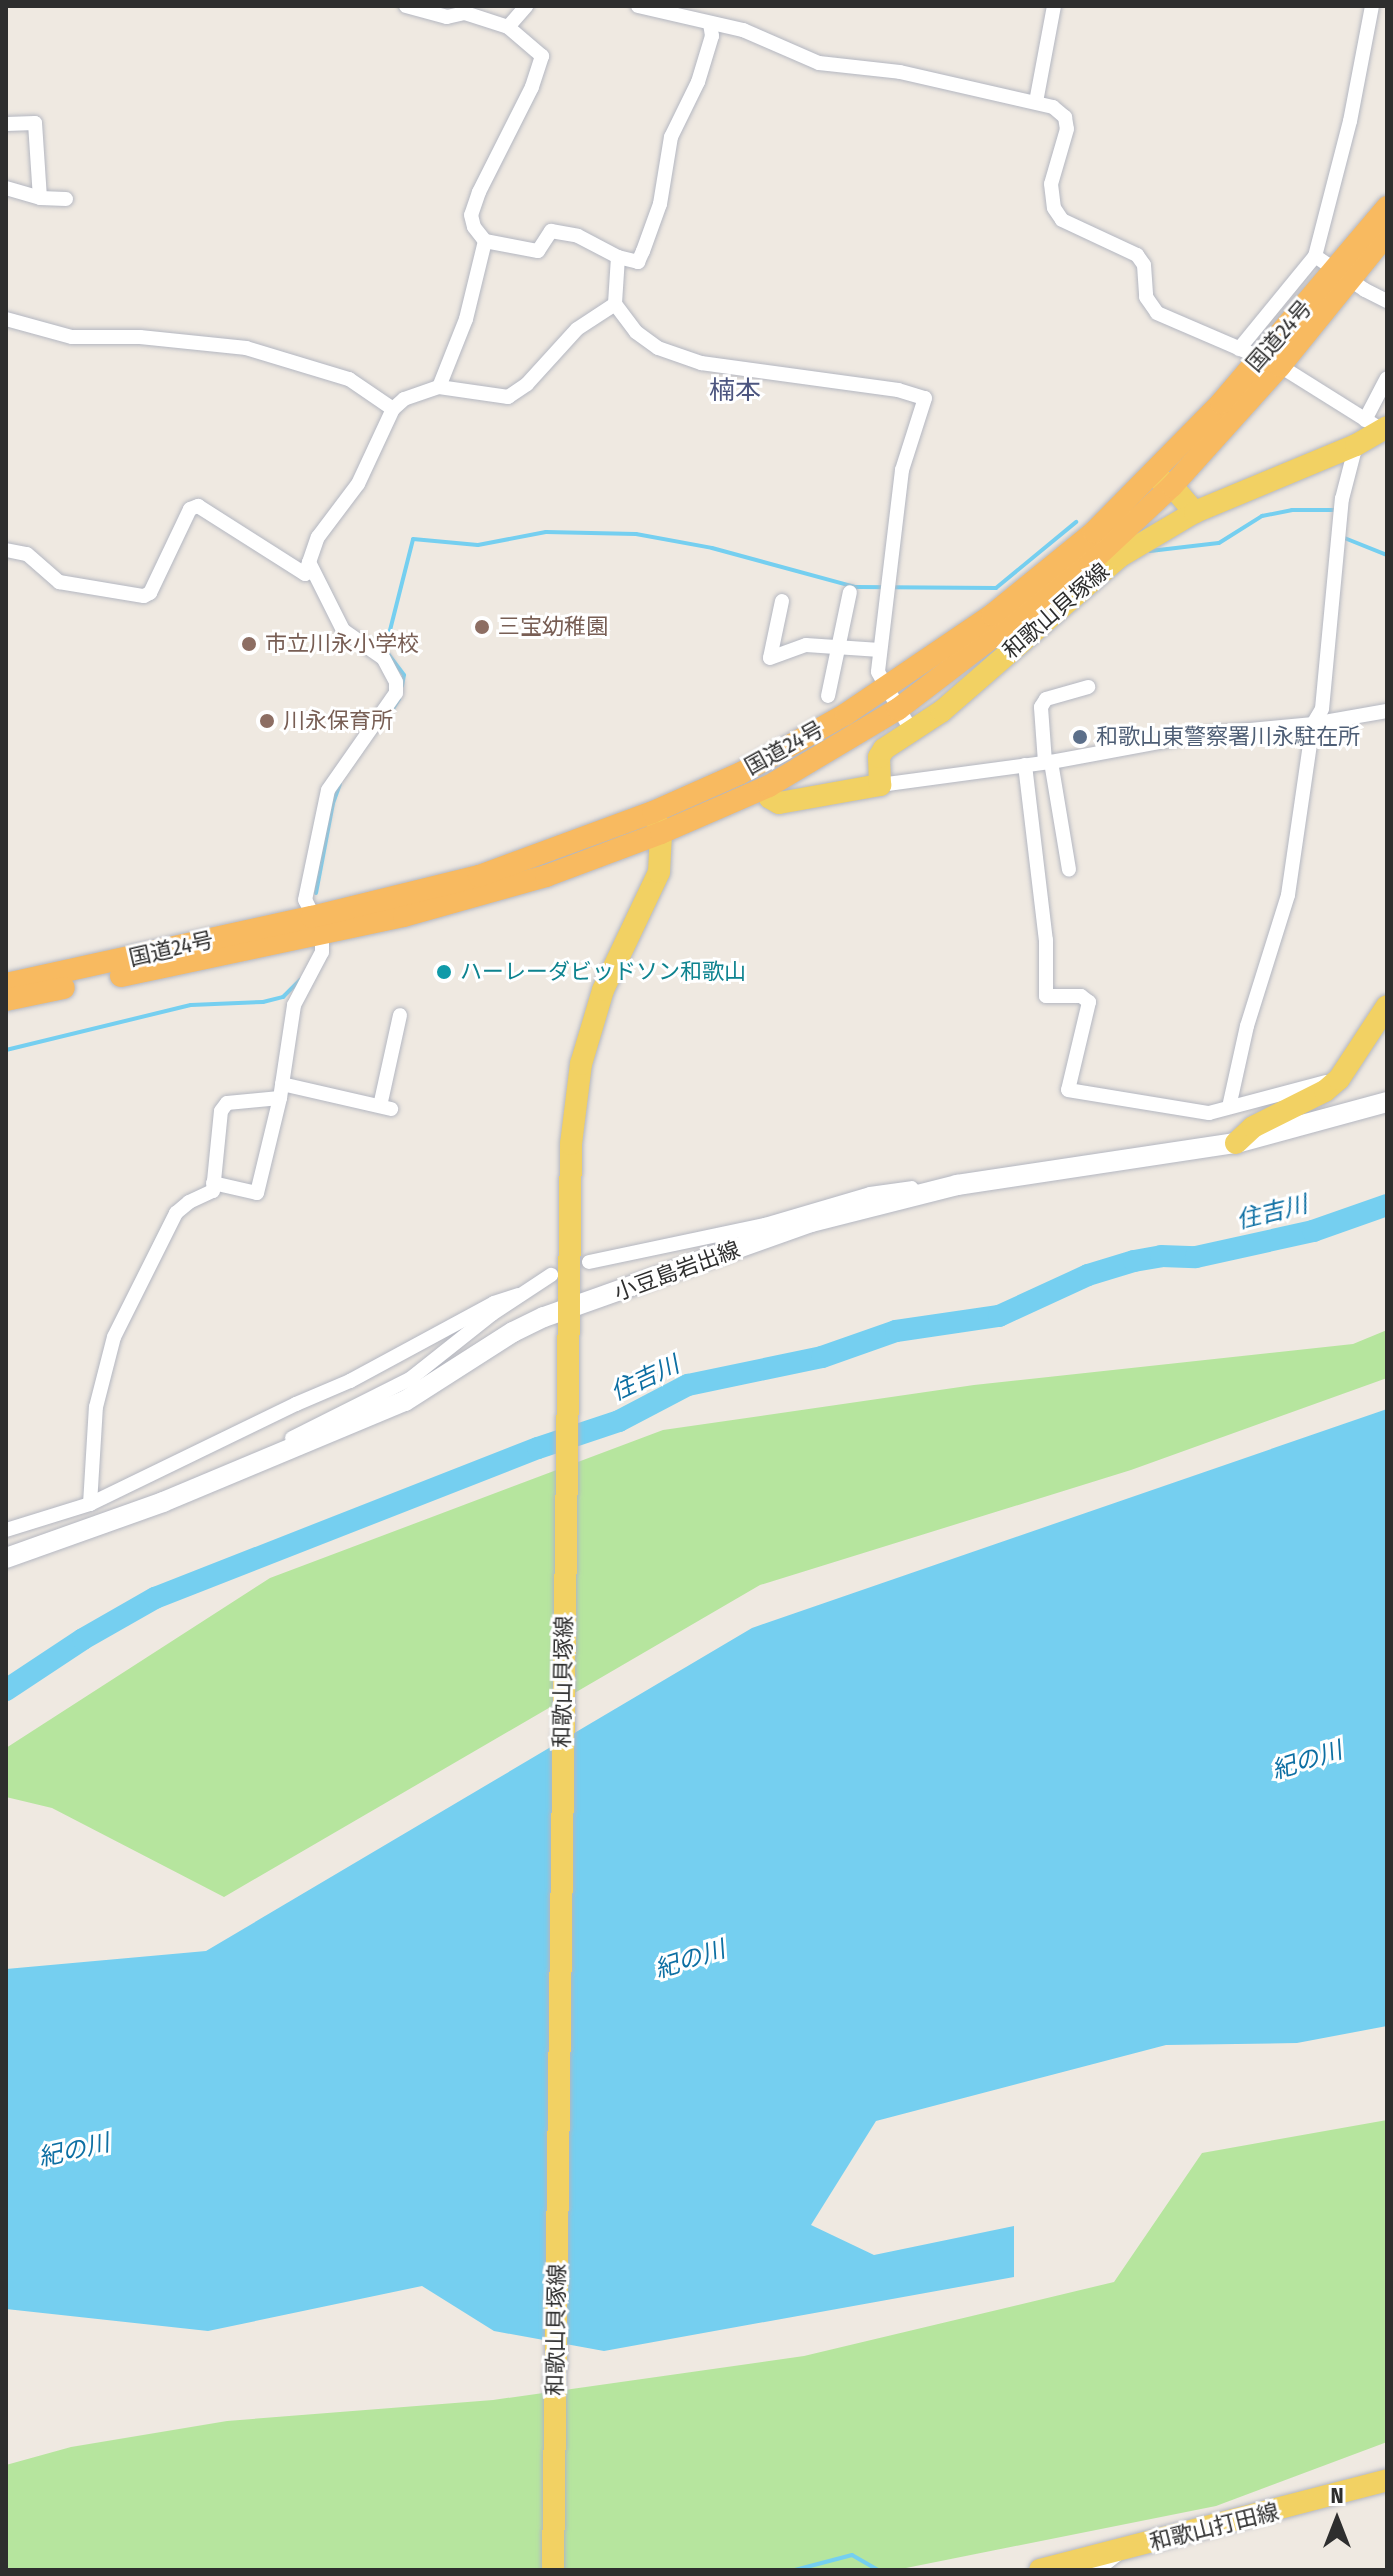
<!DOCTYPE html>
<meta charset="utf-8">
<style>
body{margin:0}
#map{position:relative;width:1393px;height:2576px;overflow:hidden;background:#efe9e1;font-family:"Fira Sans Condensed","Noto Sans JP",sans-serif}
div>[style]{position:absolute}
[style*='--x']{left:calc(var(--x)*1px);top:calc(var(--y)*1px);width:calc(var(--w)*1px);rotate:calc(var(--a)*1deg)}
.green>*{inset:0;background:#b6e59e}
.water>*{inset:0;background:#75cff0}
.stream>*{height:4px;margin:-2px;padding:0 2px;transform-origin:2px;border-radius:2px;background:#75cff0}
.river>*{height:22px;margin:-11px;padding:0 11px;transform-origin:11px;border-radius:11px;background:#75cff0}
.roads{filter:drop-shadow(0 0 2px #b4b7c1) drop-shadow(0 0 2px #b4b7c1)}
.minor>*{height:14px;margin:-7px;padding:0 7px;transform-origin:7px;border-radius:7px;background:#fff}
.secondary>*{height:20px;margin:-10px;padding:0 10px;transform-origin:10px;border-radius:10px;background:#fff}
.primary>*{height:22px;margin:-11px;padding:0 11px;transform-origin:11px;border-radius:11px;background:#f2d163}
.trunk>*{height:22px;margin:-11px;padding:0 11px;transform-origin:11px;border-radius:11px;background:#f8ba60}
.dots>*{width:22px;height:22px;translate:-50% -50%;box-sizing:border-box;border:4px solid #fff;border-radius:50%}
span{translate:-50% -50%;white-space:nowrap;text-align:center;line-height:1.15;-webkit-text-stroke:6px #fff;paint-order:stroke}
.street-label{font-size:22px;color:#2e2e2e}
.education-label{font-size:22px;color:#785e54}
.left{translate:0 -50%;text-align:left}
.service-label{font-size:22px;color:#4e5e75}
.culture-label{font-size:22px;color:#0d838f}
.water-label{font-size:24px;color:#0d6fa3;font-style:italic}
.quarter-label{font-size:26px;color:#4d5680}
.frame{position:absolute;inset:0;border:8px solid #2e2e2e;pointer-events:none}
.north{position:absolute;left:1297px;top:2480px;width:80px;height:80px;-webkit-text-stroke:6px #fff;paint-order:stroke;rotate:0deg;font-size:22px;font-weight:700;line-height:32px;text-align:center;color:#2e2e2e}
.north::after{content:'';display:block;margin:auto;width:28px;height:36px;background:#2e2e2e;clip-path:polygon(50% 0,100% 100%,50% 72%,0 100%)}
</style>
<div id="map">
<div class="green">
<i style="clip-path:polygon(1387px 1330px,1387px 1378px,1131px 1470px,760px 1585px,224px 1897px,52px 1808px,6px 1797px,6px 1748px,270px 1578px,663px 1430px,974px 1385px,1353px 1344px)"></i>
<i style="clip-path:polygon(1387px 2120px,1387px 2442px,1216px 2506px,896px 2570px,6px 2570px,6px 2465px,71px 2447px,227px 2421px,493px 2400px,804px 2356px,1114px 2282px,1202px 2153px)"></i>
</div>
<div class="water">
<i style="clip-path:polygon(1387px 1409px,1387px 2026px,1297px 2043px,1166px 2045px,876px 2121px,811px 2225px,874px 2255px,1014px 2226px,1014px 2277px,604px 2351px,494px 2331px,422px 2286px,208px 2331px,6px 2309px,6px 1969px,206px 1951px,752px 1628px)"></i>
</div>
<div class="stream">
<i style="--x:1342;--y:537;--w:48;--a:21.8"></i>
<i style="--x:1150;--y:551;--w:69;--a:-6.6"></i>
<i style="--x:1219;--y:543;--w:51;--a:-32.1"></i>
<i style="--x:1262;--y:516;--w:31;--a:-11"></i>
<i style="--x:1292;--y:510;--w:47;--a:0"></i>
<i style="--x:402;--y:686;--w:11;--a:-80"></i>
<i style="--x:404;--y:675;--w:31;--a:-127"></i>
<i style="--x:385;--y:650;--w:114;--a:-75.8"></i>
<i style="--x:413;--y:539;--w:65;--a:5.3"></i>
<i style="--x:478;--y:545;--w:69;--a:-10.8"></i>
<i style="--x:546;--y:532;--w:90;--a:1.3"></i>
<i style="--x:636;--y:534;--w:77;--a:10.4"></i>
<i style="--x:712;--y:548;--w:149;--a:15.2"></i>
<i style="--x:856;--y:587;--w:140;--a:0.4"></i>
<i style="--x:996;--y:588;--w:104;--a:-39.5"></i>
<i style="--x:389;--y:715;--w:19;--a:-58"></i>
<i style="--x:316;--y:893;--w:92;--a:-79.3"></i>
<i style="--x:333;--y:803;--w:20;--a:-70"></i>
<i style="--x:6;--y:1050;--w:190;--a:-13.7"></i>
<i style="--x:191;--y:1005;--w:72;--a:-2.4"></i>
<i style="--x:263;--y:1002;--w:21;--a:-14"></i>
<i style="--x:283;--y:997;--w:25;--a:-45"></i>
<i style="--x:795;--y:2570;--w:59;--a:-14.7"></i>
<i style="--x:852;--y:2555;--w:30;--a:30"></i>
</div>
<div class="river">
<i style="--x:6;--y:1690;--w:92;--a:-33.5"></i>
<i style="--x:83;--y:1639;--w:83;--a:-29.7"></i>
<i style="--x:155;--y:1598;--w:411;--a:-21.4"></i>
<i style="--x:538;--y:1448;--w:85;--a:-18.4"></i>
<i style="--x:619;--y:1421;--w:78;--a:-27.6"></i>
<i style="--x:688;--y:1385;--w:137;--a:-11.8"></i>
<i style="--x:822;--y:1357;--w:78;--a:-19.4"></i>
<i style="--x:896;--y:1331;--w:104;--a:-8.3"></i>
<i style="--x:999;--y:1316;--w:98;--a:-24.7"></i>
<i style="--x:1088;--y:1275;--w:48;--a:-16.9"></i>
<i style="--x:1134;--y:1261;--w:27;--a:-10"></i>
<i style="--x:1161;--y:1256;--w:35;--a:2"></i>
<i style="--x:1196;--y:1257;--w:120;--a:-12.5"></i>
<i style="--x:1313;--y:1231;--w:78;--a:-19.4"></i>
</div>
<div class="roads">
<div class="minor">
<i style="--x:406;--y:6;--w:42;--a:15"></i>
<i style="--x:447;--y:17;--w:18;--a:-13"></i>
<i style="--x:465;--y:13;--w:45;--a:18"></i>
<i style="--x:508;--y:27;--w:45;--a:40.5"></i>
<i style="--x:542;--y:56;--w:33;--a:108"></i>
<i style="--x:532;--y:87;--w:118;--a:116.8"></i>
<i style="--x:479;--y:192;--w:24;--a:109"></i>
<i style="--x:471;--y:215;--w:12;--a:76"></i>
<i style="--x:474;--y:227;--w:18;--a:52"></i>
<i style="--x:485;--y:241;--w:54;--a:10.7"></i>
<i style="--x:538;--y:251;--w:24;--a:-57"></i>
<i style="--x:551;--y:231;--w:27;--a:10"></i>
<i style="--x:578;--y:236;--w:45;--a:27.7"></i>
<i style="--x:618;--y:257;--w:47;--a:93.7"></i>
<i style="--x:615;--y:304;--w:35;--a:53"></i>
<i style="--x:636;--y:332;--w:27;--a:36"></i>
<i style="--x:658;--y:348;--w:46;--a:19.2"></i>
<i style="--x:701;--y:363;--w:199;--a:7.8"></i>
<i style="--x:898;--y:390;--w:28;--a:17"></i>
<i style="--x:925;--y:398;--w:76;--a:107.7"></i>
<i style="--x:902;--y:470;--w:203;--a:96.8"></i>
<i style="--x:878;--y:672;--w:67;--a:60.4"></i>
<i style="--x:638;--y:6;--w:108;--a:12.9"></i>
<i style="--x:743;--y:30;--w:83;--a:23.5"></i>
<i style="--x:819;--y:63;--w:81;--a:6.3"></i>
<i style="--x:900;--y:72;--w:157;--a:12.9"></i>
<i style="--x:1053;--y:107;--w:16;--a:40"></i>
<i style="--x:1065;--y:117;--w:12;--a:81"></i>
<i style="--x:1067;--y:129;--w:57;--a:106.2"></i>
<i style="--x:1051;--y:184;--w:24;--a:83"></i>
<i style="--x:1054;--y:208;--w:14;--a:56"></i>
<i style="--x:1062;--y:220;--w:83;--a:25"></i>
<i style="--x:1137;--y:255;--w:12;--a:55"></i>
<i style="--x:1144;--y:265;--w:32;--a:86"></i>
<i style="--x:1146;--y:297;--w:19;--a:55"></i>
<i style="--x:1157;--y:313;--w:134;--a:23.3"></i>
<i style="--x:1280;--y:366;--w:126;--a:32.1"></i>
<i style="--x:1372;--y:6;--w:117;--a:100.8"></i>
<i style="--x:1350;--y:121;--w:139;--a:104.5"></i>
<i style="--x:1315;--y:256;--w:60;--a:34.2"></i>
<i style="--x:1365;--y:290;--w:25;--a:27"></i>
<i style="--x:508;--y:27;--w:28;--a:-49"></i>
<i style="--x:1036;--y:102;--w:98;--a:-79.4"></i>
<i style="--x:6;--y:124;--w:29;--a:-2"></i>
<i style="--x:35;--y:123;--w:75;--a:86.2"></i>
<i style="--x:6;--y:188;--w:35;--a:16"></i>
<i style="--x:40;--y:198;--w:26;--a:2"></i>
<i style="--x:618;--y:257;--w:21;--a:14"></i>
<i style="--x:638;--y:262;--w:12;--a:-66"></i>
<i style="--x:643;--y:251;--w:50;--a:-70.1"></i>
<i style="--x:660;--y:204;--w:68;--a:-80.7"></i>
<i style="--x:671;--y:137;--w:61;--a:-63.9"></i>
<i style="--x:698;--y:82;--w:48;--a:-73.1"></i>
<i style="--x:712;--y:36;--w:13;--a:-99"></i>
<i style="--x:6;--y:319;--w:68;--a:15.3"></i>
<i style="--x:72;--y:337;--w:68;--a:0"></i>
<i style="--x:140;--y:337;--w:107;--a:5.9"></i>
<i style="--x:246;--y:348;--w:108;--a:16.8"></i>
<i style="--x:349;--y:379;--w:53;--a:34.3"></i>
<i style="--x:1239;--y:349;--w:120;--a:-50.7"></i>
<i style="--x:439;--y:387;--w:73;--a:-68.3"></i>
<i style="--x:466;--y:319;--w:80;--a:-76.3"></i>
<i style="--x:1365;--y:420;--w:47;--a:-62.4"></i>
<i style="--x:6;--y:550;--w:21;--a:11"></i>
<i style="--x:27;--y:554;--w:43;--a:41.2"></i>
<i style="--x:59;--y:582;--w:86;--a:9.4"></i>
<i style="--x:144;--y:596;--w:7;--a:-27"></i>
<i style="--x:150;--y:593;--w:93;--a:-64.5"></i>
<i style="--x:190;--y:509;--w:9;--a:-21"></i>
<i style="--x:198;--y:506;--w:127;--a:32.4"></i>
<i style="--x:305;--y:574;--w:39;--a:-71"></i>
<i style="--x:318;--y:537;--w:66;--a:-53"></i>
<i style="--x:358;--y:484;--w:83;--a:-65"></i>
<i style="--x:393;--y:409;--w:15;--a:-42"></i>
<i style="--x:404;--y:399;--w:37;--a:-19"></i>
<i style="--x:439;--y:387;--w:70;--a:8.2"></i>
<i style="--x:508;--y:397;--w:23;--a:-34"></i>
<i style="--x:527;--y:384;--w:74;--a:-47.7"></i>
<i style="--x:577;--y:329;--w:45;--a:-33.3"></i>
<i style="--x:782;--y:601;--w:58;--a:101.9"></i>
<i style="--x:770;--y:658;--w:38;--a:-20"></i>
<i style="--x:806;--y:645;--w:74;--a:3.9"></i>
<i style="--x:828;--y:696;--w:106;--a:-78.1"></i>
<i style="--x:1045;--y:762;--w:55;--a:-94.2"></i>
<i style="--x:1041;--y:707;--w:9;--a:-58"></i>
<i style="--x:1046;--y:699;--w:44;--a:-15.9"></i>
<i style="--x:1051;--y:762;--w:109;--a:80.5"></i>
<i style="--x:1025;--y:765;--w:176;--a:83.2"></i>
<i style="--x:1046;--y:940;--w:56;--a:90"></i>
<i style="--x:1046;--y:996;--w:35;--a:0"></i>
<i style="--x:1081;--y:996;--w:10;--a:37"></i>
<i style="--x:1089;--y:1002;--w:90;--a:103.4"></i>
<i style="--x:1068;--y:1090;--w:143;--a:9.3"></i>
<i style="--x:1209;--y:1113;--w:121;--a:-14.8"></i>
<i style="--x:880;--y:785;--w:173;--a:-7.7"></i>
<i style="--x:1051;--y:762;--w:148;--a:-10.5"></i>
<i style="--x:1197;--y:735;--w:117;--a:-5.4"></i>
<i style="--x:1313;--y:724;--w:75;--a:-10"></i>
<i style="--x:282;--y:1084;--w:112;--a:12.9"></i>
<i style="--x:380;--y:1106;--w:93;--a:-77.6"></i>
<i style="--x:1229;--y:1107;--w:83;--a:-77.5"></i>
<i style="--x:1247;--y:1026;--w:137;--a:-72.6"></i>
<i style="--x:1288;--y:895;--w:173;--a:-81.7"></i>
<i style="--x:1313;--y:724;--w:17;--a:-59"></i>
<i style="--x:1322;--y:709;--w:211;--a:-84.6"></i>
<i style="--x:1342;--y:499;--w:56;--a:-75.5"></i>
<i style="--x:213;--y:1183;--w:45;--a:12.8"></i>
<i style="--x:257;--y:1193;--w:98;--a:-76.4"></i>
<i style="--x:589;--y:1262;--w:180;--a:-11.9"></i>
<i style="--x:765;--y:1225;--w:109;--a:-16.4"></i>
<i style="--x:870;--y:1194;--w:42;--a:-8.1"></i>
<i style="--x:292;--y:1438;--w:132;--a:-26.6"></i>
<i style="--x:410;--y:1379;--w:105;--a:-38.4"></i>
<i style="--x:492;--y:1314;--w:71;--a:-33.5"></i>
<i style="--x:90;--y:1504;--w:97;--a:-86.5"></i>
<i style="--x:96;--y:1407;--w:72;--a:-75.6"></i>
<i style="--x:114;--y:1337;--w:139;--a:-63.4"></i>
<i style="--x:176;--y:1213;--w:17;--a:-40"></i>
<i style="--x:189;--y:1202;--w:26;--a:-25"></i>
<i style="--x:213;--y:1191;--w:80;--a:-84.3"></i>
<i style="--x:221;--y:1111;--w:10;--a:-53"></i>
<i style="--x:227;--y:1103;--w:53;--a:-5.4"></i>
<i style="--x:280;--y:1098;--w:94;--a:-81.4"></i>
<i style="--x:294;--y:1005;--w:60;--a:-62.2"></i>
<i style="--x:322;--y:952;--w:19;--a:-90"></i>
<i style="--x:322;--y:933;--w:37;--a:-117"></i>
<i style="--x:305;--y:900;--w:112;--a:-78.2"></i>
<i style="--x:328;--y:790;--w:118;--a:-55"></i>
<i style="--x:396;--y:693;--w:11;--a:-90"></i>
<i style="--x:396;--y:682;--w:27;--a:-118"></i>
<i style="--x:383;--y:658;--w:49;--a:-145"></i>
<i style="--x:343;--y:630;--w:76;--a:-116.6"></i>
<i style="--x:6;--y:1530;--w:88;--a:-17.2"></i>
<i style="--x:90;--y:1504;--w:229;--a:-25.9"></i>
<i style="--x:296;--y:1404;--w:59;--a:-23.1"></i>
<i style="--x:350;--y:1381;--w:164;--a:-28.4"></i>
<i style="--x:494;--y:1303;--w:26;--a:-18"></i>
<i style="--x:1097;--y:2570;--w:31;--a:-38"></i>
</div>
<div class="secondary">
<i style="--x:6;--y:1558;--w:167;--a:-19.6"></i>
<i style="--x:163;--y:1502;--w:262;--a:-22.7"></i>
<i style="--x:405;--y:1401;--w:128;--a:-32.6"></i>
<i style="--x:513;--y:1332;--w:34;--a:-26"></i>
<i style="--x:544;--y:1317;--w:283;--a:-19.6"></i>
<i style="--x:811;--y:1222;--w:151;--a:-14.2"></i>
<i style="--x:957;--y:1185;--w:282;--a:-8.6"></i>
<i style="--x:1236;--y:1143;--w:156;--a:-15.2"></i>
</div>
<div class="primary">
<i style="--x:1152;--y:475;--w:23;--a:29"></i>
<i style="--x:1172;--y:486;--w:35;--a:49"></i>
<i style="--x:765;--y:788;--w:11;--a:63"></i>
<i style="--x:770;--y:798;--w:10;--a:29"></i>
<i style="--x:779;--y:803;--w:103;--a:-10.1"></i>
<i style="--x:880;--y:785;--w:28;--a:-92"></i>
<i style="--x:879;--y:757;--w:9;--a:-58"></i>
<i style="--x:884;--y:749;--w:69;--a:-33.2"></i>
<i style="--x:942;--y:711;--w:235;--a:-41"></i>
<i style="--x:1119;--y:557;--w:88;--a:-30.6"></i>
<i style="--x:1195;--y:512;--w:174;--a:-22.6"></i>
<i style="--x:1356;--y:445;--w:36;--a:-30"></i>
<i style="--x:1236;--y:1143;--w:23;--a:-43"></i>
<i style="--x:1253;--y:1127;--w:80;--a:-26.6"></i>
<i style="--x:1325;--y:1091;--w:18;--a:-41"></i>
<i style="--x:1339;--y:1079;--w:87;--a:-56.7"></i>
<i style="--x:553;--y:2570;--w:1426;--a:-89.28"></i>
<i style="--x:571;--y:1144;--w:81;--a:-82.9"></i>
<i style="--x:581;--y:1064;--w:77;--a:-73.4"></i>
<i style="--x:603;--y:990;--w:131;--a:-64.6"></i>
<i style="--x:659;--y:872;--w:39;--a:-87"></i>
<i style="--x:661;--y:833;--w:17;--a:-111"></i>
<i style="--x:1040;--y:2570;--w:358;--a:-14.5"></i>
</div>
<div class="trunk">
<i style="--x:121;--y:976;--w:289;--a:-12"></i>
<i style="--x:404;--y:916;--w:148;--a:-15.7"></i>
<i style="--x:546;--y:876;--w:123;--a:-20.5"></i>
<i style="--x:661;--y:833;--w:118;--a:-23.5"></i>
<i style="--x:769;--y:786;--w:150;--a:-30.8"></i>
<i style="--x:898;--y:709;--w:244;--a:-37.3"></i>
<i style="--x:1092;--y:561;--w:110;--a:-43.2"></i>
<i style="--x:1172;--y:486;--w:161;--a:-48"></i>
<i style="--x:1280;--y:366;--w:170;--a:-51"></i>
<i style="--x:6;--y:984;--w:313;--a:-12.4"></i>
<i style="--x:312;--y:917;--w:172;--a:-13.8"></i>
<i style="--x:479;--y:876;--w:185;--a:-20.2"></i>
<i style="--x:653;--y:812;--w:96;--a:-23.9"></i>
<i style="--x:741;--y:773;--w:120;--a:-29.3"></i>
<i style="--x:846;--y:714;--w:176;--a:-34.1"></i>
<i style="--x:992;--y:615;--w:132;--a:-39.1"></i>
<i style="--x:1094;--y:532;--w:181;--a:-45.4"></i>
<i style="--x:1221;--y:403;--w:257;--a:-49.7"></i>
<i style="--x:6;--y:1000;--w:59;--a:-11.7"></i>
</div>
</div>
<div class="dots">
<i style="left:482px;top:627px;background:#8d6e63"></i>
<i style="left:249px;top:644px;background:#8d6e63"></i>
<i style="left:267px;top:721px;background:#8d6e63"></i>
<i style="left:1080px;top:737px;background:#5c6f8a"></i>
<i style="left:444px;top:972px;background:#0f9aa8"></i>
</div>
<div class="street-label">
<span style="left:1279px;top:336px;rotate:-49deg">国道24号</span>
<span style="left:1056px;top:611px;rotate:-41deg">和歌山貝塚線</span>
<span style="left:784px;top:748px;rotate:-29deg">国道24号</span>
<span style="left:171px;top:949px;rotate:-13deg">国道24号</span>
<span style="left:677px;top:1271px;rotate:-20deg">小豆島岩出線</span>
<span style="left:563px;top:1682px;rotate:-89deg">和歌山貝塚線</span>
<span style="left:556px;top:2330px;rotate:-89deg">和歌山貝塚線</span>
<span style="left:1214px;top:2527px;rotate:-14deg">和歌山打田線</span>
</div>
<div class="education-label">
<span class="left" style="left:498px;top:627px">三宝幼稚園</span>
<span class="left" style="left:265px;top:644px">市立川永小学校</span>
<span class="left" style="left:283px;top:721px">川永保育所</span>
</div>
<div class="service-label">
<span class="left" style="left:1096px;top:737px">和歌山東警察署川永駐在所</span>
</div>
<div class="culture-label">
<span class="left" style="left:460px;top:972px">ハーレーダビッドソン和歌山</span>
</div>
<div class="water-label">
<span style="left:1272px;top:1213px;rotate:-14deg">住吉川</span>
<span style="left:645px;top:1379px;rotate:-25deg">住吉川</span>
<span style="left:1307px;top:1761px;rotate:-18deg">紀の川</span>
<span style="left:690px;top:1960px;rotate:-18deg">紀の川</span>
<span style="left:74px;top:2151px;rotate:-13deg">紀の川</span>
</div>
<div class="quarter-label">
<span style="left:735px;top:391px">楠本</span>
</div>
<div class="frame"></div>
<div class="north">N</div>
</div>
